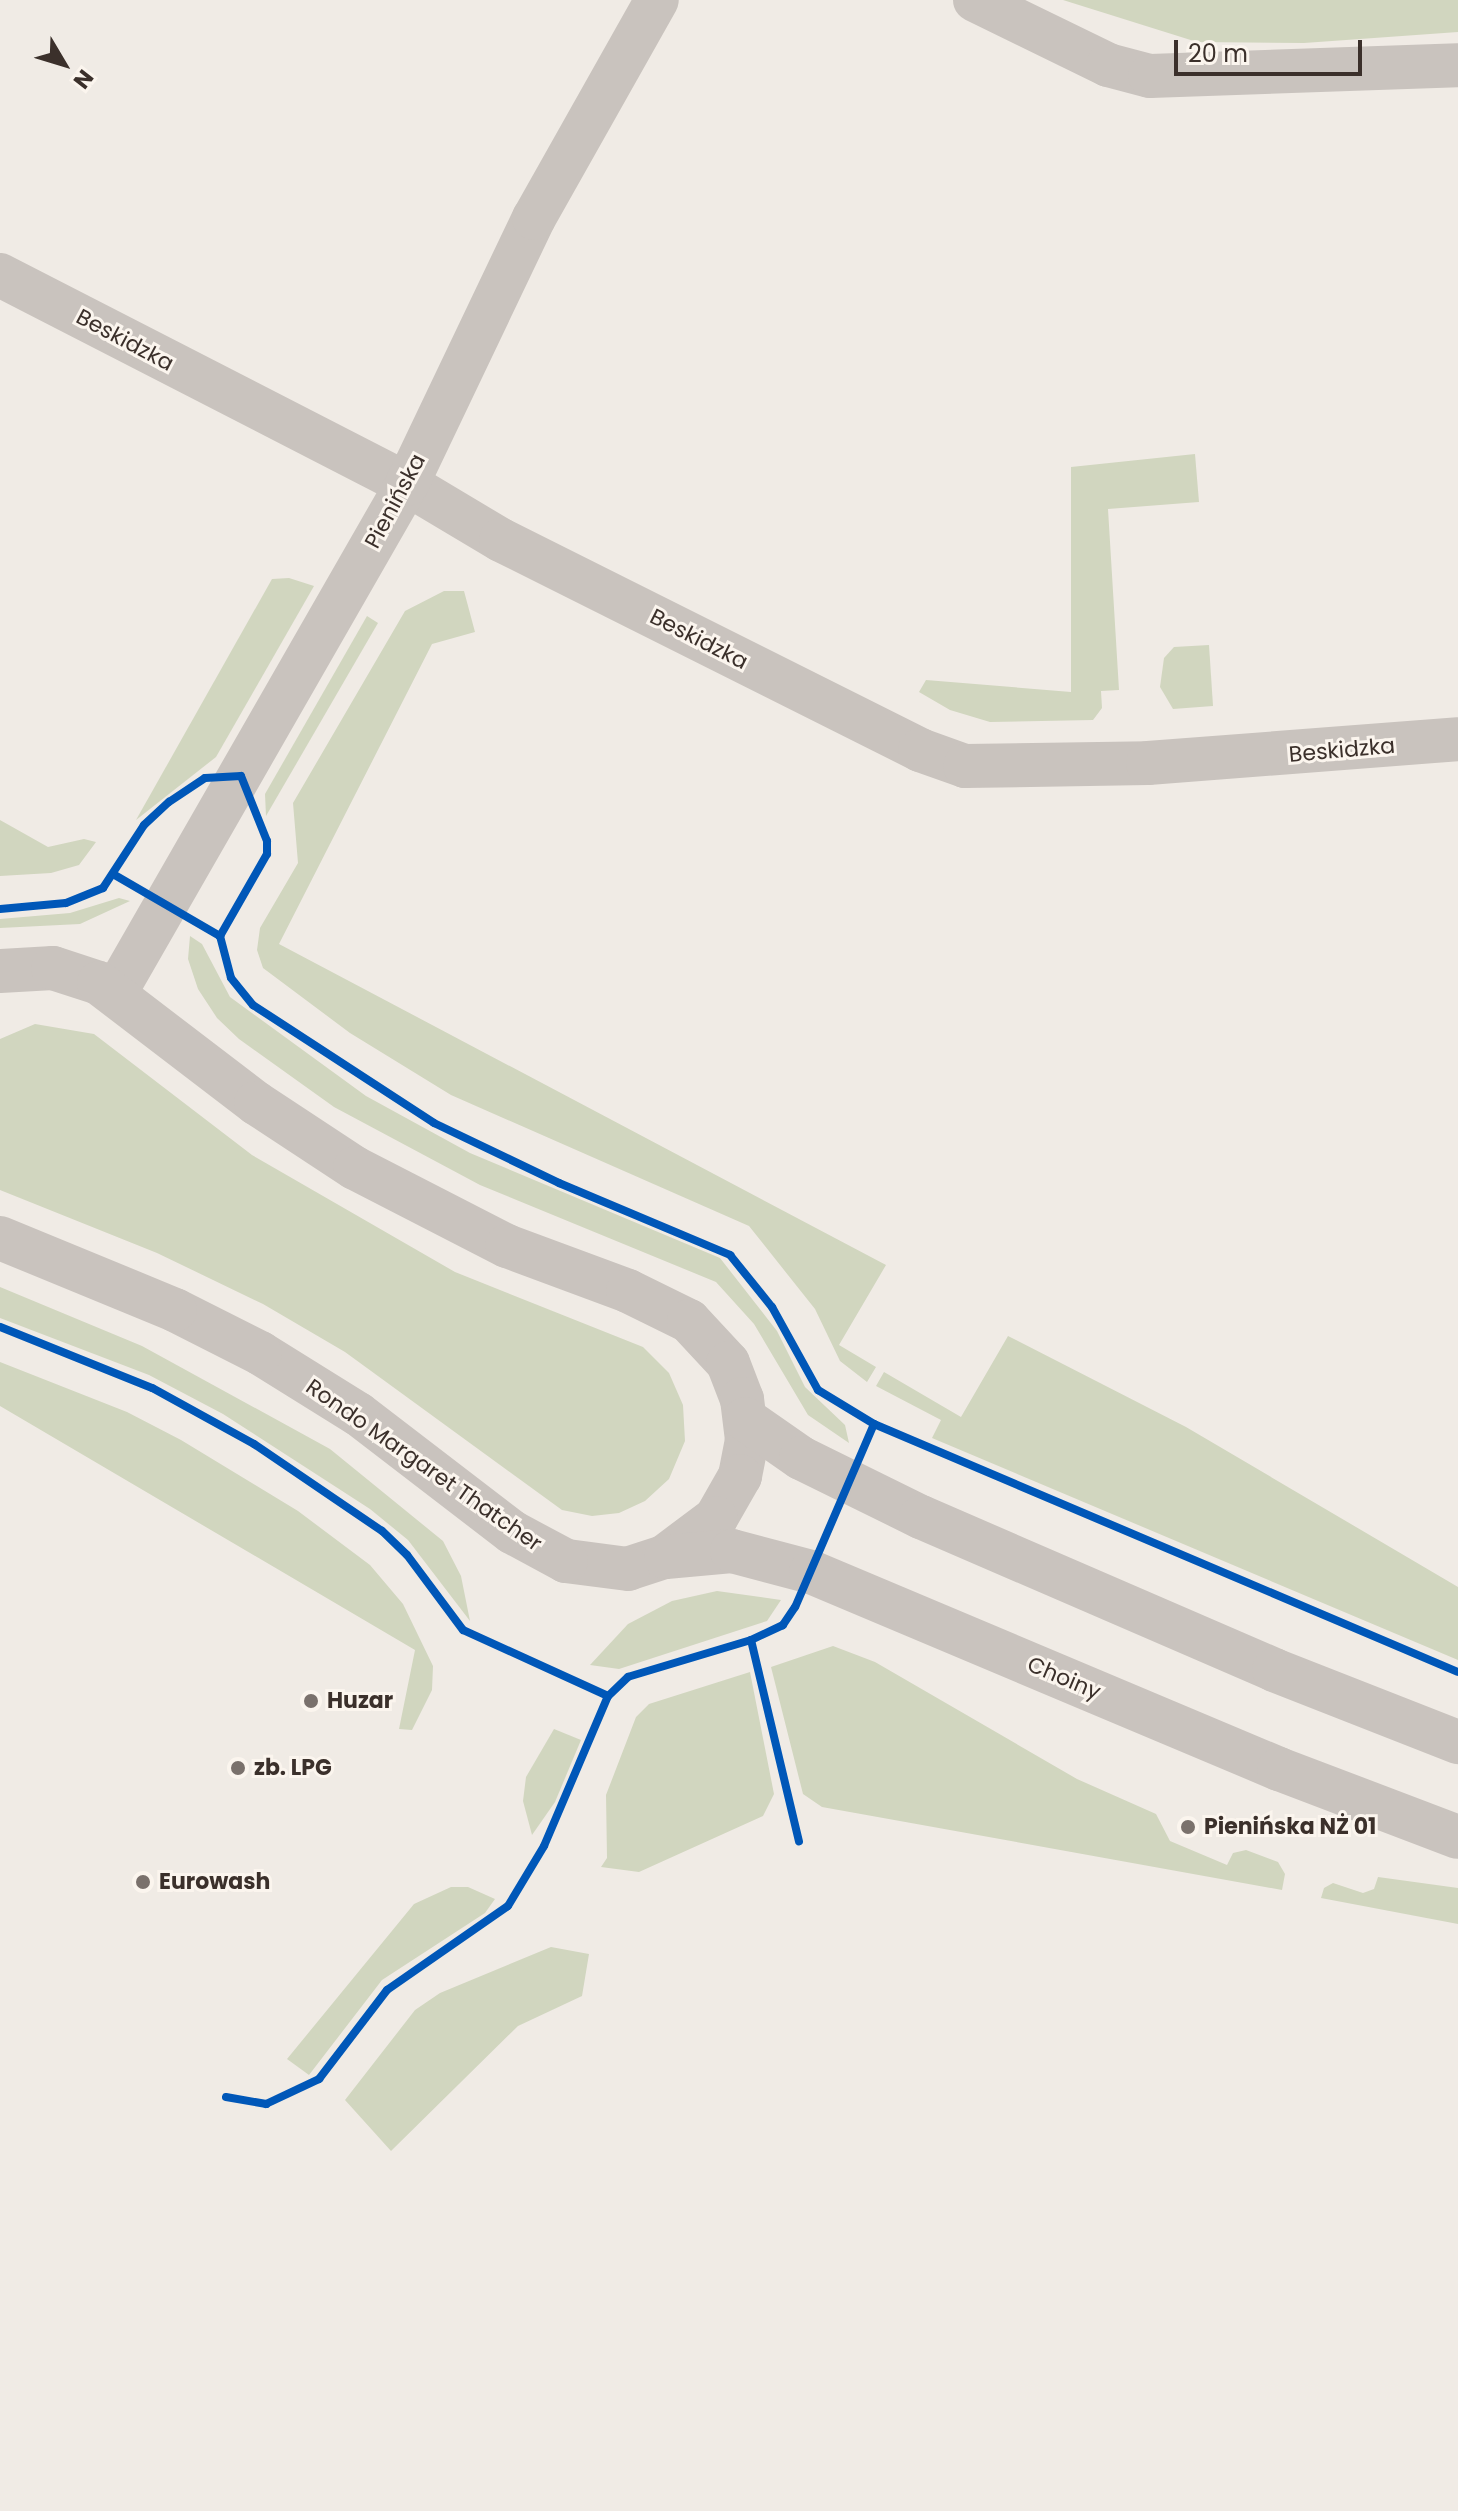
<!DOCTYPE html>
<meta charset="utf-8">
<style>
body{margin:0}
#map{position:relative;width:1458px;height:2511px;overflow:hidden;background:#f0ebe5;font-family:Poppins,sans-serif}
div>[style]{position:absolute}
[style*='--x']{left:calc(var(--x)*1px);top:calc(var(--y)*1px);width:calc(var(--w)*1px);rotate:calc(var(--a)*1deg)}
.green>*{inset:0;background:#d1d6bf}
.minor>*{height:44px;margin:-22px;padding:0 22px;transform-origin:22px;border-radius:22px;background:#c9c3be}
.tertiary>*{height:44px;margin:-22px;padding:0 22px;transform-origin:22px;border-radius:22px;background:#c9c3be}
.cycleway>*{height:8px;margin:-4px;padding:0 4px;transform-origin:4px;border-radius:4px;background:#0057b8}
.dots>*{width:22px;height:22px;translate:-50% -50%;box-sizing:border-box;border:4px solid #fbf5ee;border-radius:50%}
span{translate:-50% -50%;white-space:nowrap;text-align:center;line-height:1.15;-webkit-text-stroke:6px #fbf5ee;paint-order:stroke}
.street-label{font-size:22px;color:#3b302b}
.poi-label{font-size:22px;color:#3b302b;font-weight:700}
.left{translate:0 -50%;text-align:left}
.north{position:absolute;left:24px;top:24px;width:80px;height:80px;-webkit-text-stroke:6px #fbf5ee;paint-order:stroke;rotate:128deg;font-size:22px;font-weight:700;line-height:32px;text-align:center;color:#3b302b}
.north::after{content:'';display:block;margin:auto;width:28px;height:36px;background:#3b302b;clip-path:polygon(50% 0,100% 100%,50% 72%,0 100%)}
.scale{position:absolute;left:1174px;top:40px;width:188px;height:36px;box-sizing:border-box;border:4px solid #3b302b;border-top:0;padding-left:10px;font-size:24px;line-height:28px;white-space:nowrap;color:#3b302b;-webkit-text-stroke:6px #fbf5ee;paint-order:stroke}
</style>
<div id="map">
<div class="green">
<i style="clip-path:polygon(1063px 0,1458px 0,1458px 32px,1304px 43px,1197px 42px)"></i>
<i style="clip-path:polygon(1195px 454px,1199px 502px,1108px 509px,1119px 690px,1101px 691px,1102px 708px,1093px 720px,990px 722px,950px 710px,919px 692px,926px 680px,1071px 692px,1071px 467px)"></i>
<i style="clip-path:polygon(289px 578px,314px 586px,216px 757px,136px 820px,272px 579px)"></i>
<i style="clip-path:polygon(444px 591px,464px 591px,475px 632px,432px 644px,279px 944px,886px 1265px,839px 1345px,876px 1367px,867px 1382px,840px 1361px,815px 1309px,749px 1226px,451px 1095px,350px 1033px,263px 968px,257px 950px,260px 928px,298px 863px,293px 803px,405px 611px)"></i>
<i style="clip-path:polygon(367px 616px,378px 623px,266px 816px,265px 794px)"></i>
<i style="clip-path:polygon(1209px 645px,1213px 706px,1173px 709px,1160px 687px,1164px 658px,1174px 647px)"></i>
<i style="clip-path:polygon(0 820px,48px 847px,84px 839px,96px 842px,79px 865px,51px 873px,0 876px)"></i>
<i style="clip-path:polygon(119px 898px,130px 901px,80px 924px,0 928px,0 919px,70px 913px)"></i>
<i style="clip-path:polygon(190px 936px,202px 944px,230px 997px,366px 1096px,470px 1153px,720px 1258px,777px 1331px,805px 1387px,845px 1425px,849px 1443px,808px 1415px,754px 1324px,716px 1282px,480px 1185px,334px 1107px,239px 1039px,217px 1018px,198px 989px,188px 959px)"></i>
<i style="clip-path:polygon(35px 1024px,94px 1034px,252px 1155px,455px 1272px,643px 1347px,669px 1373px,683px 1405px,685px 1441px,669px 1479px,645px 1501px,619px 1513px,592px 1516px,562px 1510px,345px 1352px,263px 1304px,157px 1253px,0 1190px,0 1039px)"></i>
<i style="clip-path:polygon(0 1287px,142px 1346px,330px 1449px,443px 1541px,461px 1576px,470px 1621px,408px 1540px,370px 1509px,223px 1414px,149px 1375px,0 1318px)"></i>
<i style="clip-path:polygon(1008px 1336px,1186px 1427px,1458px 1587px,1458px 1660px,932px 1438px,941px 1420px,876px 1386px,884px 1372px,961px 1417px)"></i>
<i style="clip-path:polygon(0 1362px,127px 1412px,181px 1440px,298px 1511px,370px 1565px,403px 1604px,433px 1666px,432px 1690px,412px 1730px,399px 1729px,415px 1650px,0 1406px)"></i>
<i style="clip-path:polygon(717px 1591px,781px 1600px,767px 1621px,619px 1669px,590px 1665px,628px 1624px,672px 1601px)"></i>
<i style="clip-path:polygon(833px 1646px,875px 1662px,1077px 1779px,1156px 1814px,1170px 1841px,1227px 1865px,1233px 1853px,1246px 1850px,1278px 1862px,1285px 1874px,1282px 1890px,822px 1807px,803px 1794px,771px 1667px)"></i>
<i style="clip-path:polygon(750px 1672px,774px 1794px,763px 1816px,639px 1872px,601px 1867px,607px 1858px,606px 1795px,636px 1717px,649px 1704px)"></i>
<i style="clip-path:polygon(554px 1729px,581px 1740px,555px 1802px,532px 1835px,523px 1801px,526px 1777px)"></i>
<i style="clip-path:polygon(1378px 1877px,1458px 1888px,1458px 1924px,1321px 1898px,1324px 1888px,1333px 1883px,1363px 1893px,1374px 1889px)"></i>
<i style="clip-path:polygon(451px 1887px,468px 1887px,495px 1899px,485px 1913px,382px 1980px,309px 2075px,287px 2059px,414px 1904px)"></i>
<i style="clip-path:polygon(551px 1947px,589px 1954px,582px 1996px,518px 2026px,391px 2151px,345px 2100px,415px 2010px,440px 1993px)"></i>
</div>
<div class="minor">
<i style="--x:975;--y:0;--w:148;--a:26"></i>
<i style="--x:1108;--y:65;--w:43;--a:14.7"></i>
<i style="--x:1150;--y:76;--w:308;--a:-2"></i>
<i style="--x:0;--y:275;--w:458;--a:27.2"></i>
<i style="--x:407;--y:484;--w:109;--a:30.8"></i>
<i style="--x:501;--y:540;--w:469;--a:26.6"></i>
<i style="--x:920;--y:750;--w:48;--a:19.6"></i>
<i style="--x:965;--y:766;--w:183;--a:-0.9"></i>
<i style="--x:1148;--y:763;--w:311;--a:-4.4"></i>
<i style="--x:115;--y:993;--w:587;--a:-60.16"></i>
<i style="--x:407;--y:484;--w:295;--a:-64.5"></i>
<i style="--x:534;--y:218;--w:250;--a:-60.6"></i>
</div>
<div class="tertiary">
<i style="--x:0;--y:971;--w:53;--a:-3.2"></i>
<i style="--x:53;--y:968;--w:48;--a:18.1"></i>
<i style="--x:99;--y:983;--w:198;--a:37.4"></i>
<i style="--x:256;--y:1103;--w:118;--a:33.3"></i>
<i style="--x:355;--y:1168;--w:171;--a:27.2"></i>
<i style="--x:507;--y:1246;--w:129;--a:20.4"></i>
<i style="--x:628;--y:1291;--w:68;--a:26.2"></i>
<i style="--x:689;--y:1321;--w:57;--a:47.1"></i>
<i style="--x:728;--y:1363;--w:39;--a:69"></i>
<i style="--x:742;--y:1399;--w:41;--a:83"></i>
<i style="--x:747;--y:1440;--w:37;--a:101"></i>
<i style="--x:740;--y:1476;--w:48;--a:119.7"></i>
<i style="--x:716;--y:1518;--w:65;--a:143.1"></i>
<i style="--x:664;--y:1557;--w:38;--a:162"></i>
<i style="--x:628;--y:1569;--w:63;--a:-172.6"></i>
<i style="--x:566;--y:1561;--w:61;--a:-151.8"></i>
<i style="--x:512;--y:1532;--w:194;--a:-142.5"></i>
<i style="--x:358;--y:1414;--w:115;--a:-148.1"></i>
<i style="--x:260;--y:1353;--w:95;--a:-153.2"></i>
<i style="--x:175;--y:1310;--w:189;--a:-157.6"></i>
<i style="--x:745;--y:1419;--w:68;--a:34.9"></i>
<i style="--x:801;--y:1458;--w:134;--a:26.2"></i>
<i style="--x:921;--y:1517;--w:385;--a:23.4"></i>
<i style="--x:1274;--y:1670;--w:198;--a:21.4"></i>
<i style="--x:666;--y:1557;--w:66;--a:-5.2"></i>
<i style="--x:732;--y:1551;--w:82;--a:14.9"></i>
<i style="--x:811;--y:1572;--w:508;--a:22.83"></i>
<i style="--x:1279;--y:1769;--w:191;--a:20.8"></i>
</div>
<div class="cycleway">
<i style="--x:113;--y:874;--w:124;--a:30.1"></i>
<i style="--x:0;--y:909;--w:66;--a:-5.2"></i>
<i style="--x:66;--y:903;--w:40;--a:-22"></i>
<i style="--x:103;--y:888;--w:75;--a:-56.9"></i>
<i style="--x:144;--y:825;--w:34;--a:-43"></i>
<i style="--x:169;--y:802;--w:43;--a:-33.7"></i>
<i style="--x:205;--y:778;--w:36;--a:-3"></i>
<i style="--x:241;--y:776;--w:70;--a:68.2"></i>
<i style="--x:267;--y:841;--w:13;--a:90"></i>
<i style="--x:267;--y:854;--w:95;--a:119.8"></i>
<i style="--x:220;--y:936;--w:43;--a:75.3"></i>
<i style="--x:231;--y:978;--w:35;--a:51"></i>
<i style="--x:253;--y:1005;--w:216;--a:33.1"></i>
<i style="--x:434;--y:1123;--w:139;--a:25.6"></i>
<i style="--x:559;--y:1183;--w:186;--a:22.8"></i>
<i style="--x:730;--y:1255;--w:67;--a:51.1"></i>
<i style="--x:772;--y:1307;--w:95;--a:61"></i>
<i style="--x:818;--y:1390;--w:66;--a:31.3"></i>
<i style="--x:874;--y:1424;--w:199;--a:113.3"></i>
<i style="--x:795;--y:1607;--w:22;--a:124"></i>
<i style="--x:783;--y:1625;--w:35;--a:155"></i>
<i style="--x:751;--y:1640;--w:128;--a:163.3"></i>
<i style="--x:628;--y:1677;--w:28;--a:136"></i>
<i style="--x:608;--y:1696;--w:159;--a:-155.5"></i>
<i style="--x:463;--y:1630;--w:94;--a:-126.7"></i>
<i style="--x:407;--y:1555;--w:35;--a:-136"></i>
<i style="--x:382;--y:1531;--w:155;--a:-145.8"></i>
<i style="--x:254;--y:1444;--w:116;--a:-151.2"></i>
<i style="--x:152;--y:1388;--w:164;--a:-158.1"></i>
<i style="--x:874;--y:1424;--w:634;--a:23.01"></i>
<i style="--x:751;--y:1640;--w:207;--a:76.6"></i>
<i style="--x:226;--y:2097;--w:41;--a:9.9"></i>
<i style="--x:266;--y:2104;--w:59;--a:-25.3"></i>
<i style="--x:319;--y:2079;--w:112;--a:-52.6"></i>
<i style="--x:387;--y:1990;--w:147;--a:-34.8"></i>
<i style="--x:508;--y:1906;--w:70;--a:-59"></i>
<i style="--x:544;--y:1846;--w:163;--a:-66.9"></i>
</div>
<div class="dots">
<i style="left:311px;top:1701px;background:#7a716c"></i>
<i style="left:238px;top:1768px;background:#7a716c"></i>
<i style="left:1188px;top:1827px;background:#7a716c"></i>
<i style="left:143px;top:1882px;background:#7a716c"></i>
</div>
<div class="street-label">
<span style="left:125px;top:340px;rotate:28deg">Beskidzka</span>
<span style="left:395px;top:501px;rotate:-62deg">Pienińska</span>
<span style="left:699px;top:639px;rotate:27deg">Beskidzka</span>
<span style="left:1342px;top:750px;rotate:-5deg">Beskidzka</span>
<span style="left:424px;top:1465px;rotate:35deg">Rondo Margaret Thatcher</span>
<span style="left:1064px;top:1678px;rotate:23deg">Choiny</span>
</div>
<div class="poi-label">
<span class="left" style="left:327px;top:1701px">Huzar</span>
<span class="left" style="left:254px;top:1768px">zb. LPG</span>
<span class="left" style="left:1204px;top:1827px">Pienińska NŻ 01</span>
<span class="left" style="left:159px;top:1882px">Eurowash</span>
</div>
<div class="north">N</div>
<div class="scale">20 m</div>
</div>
